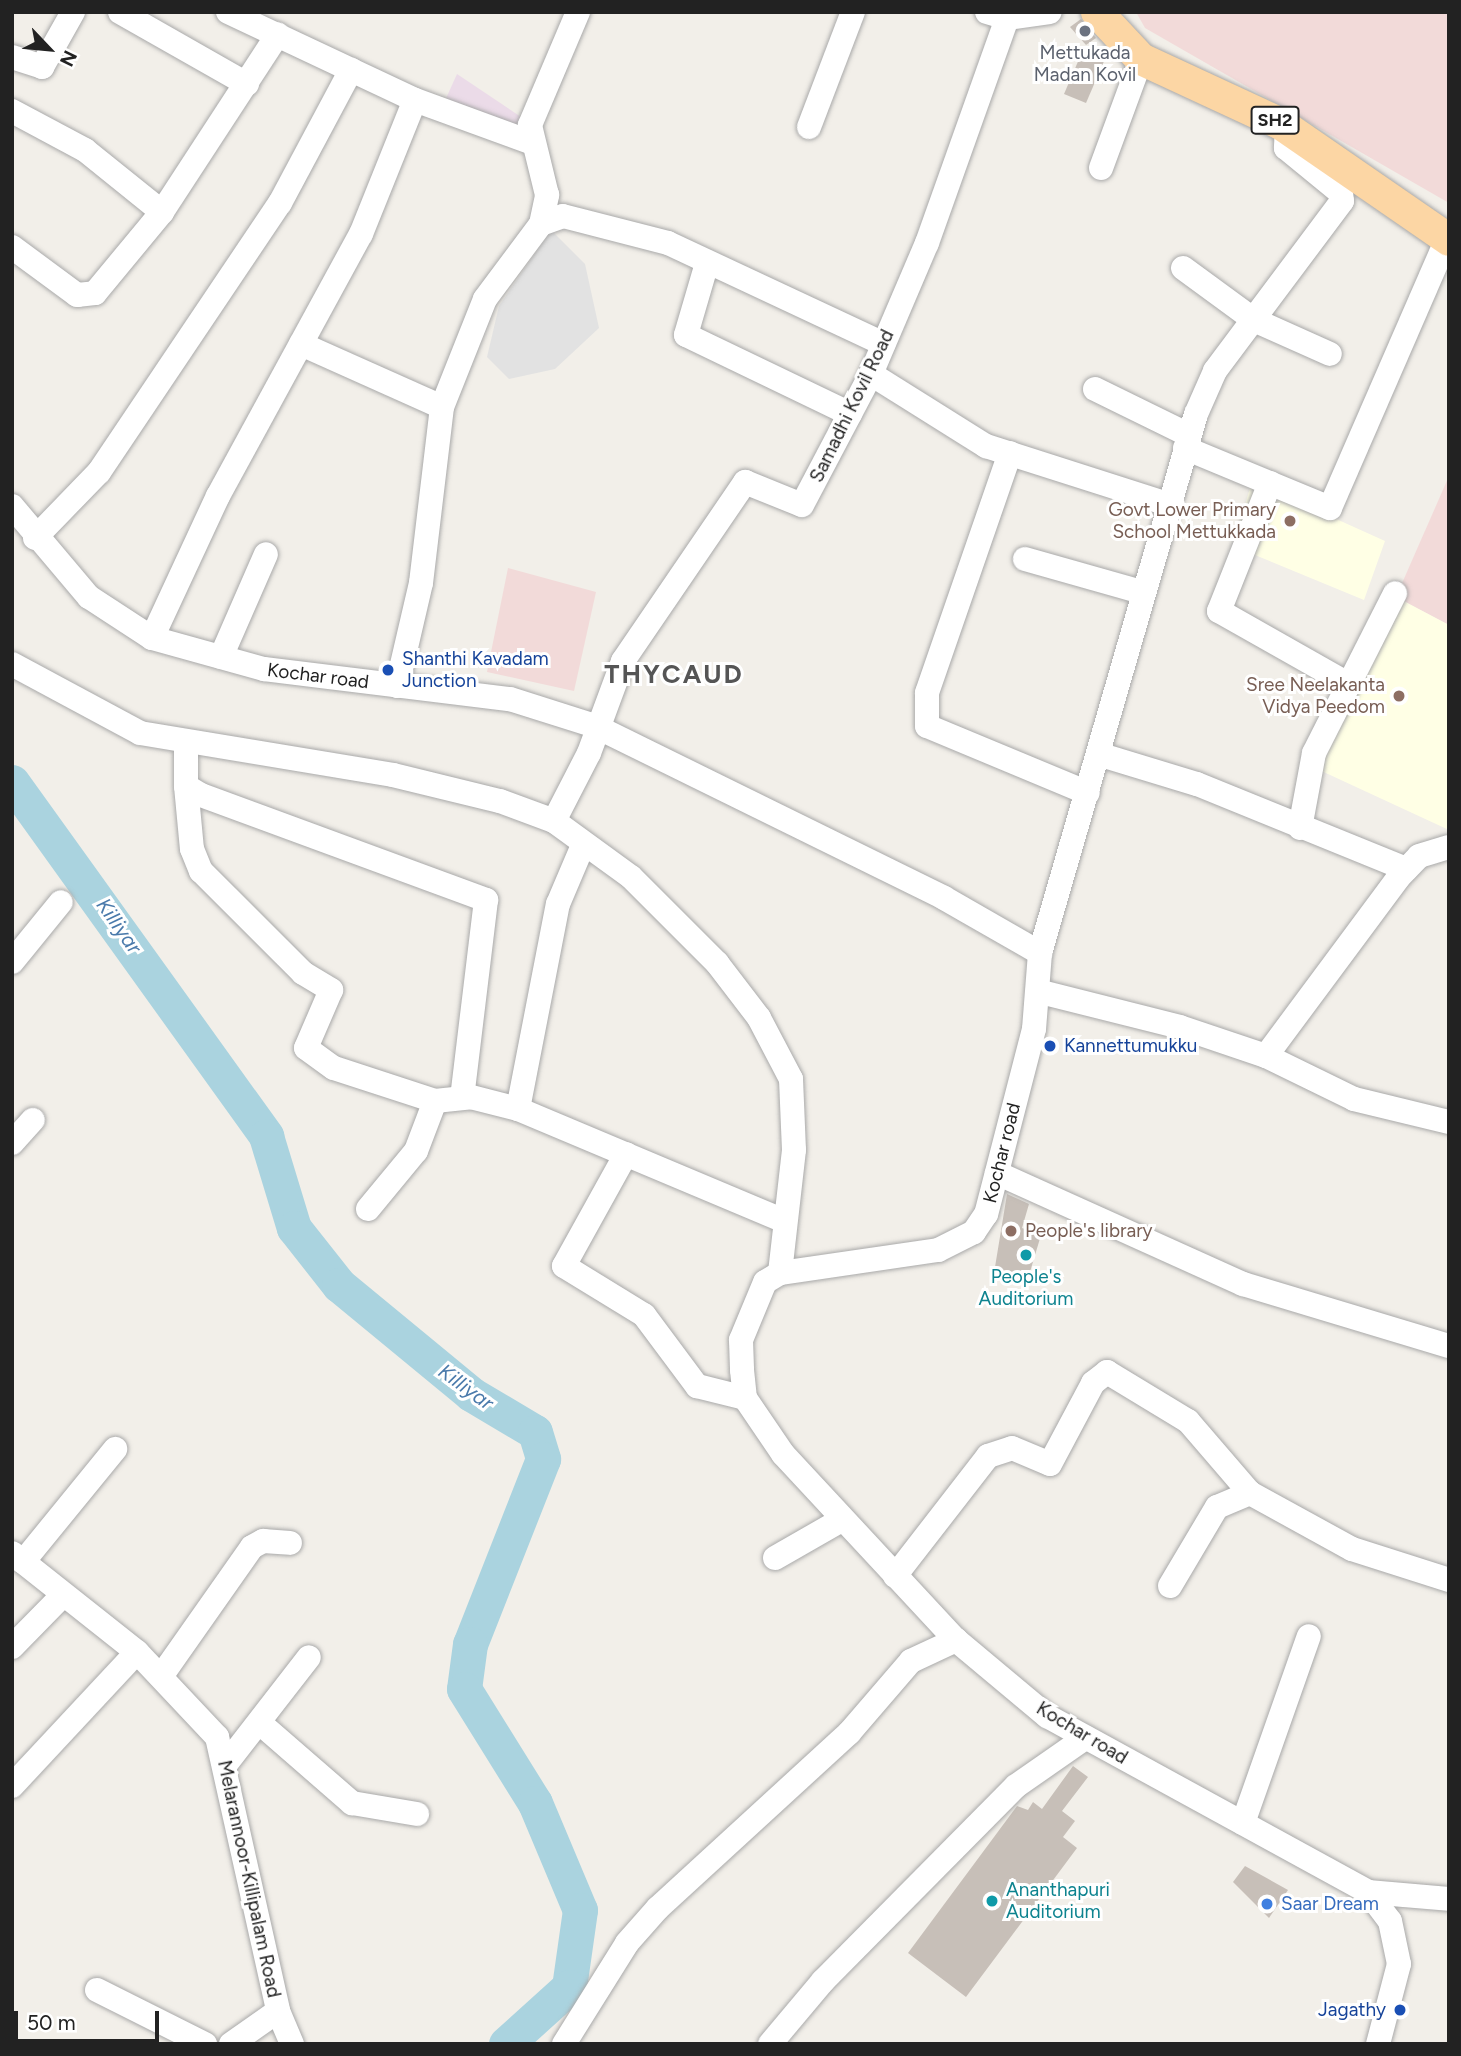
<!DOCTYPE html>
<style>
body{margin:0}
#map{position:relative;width:1461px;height:2056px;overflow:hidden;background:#f2efe9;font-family:Figtree,sans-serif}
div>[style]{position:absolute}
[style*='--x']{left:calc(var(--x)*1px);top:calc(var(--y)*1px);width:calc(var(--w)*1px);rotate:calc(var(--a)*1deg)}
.commercial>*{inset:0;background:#f2dad9}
.industrial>*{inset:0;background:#ebdbe8}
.education>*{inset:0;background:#ffffe5}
.parking>*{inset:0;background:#e2e2e2}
.river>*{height:35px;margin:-17.5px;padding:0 17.5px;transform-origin:17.5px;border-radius:17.5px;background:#aad3df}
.building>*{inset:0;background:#c7bfb8}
.roads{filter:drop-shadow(0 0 2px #a9a9a9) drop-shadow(0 0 2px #a9a9a9)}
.minor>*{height:24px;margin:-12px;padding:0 12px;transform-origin:12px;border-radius:12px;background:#fff}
.major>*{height:32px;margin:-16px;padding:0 16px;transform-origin:16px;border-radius:16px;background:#fcd6a4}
.dots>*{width:19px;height:19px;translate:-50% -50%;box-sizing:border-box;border:4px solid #fff;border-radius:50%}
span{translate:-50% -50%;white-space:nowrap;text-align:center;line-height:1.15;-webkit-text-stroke:6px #fff;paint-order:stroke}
.shield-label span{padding:2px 5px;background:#fff;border:2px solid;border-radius:5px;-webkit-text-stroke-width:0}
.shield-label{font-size:18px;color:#222;font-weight:700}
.worship-label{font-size:19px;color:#5b616d}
.street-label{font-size:19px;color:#222}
.education-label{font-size:19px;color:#785e54}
.right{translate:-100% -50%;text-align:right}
.left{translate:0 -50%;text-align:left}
.transit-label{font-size:19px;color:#164399}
.culture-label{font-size:19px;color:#0d838f}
.shop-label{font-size:19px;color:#366cbe}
.water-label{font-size:21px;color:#4a7aab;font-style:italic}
.district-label{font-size:26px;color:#555;font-weight:700;letter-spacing:2px}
.frame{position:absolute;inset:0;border:14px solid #222;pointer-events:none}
.north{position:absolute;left:14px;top:14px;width:70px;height:70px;-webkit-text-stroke:5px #fff;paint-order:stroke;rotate:116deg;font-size:19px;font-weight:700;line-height:28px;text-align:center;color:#222}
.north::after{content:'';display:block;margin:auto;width:24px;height:32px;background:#222;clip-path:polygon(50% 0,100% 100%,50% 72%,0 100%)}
.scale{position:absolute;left:14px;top:2011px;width:145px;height:32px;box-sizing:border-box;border:4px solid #222;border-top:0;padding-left:9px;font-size:21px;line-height:24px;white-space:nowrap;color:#222;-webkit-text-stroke:5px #fff;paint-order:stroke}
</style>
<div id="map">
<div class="commercial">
<i style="clip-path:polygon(1136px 12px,1449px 12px,1449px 203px,1145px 28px)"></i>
<i style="clip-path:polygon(1449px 476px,1449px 625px,1396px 597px)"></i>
<i style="clip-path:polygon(508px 568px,596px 592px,574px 691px,487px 672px)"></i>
</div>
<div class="industrial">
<i style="clip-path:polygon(457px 74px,524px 119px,522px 139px,443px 105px)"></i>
</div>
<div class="education">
<i style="clip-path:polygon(1252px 481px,1385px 541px,1364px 600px,1233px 546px)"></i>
<i style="clip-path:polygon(1396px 597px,1449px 625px,1449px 830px,1315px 768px)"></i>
</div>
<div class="parking">
<i style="clip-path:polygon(551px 230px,585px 264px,599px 328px,555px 369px,509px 379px,487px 357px,499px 306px)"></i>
</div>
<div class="river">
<i style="--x:12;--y:782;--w:436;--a:54.3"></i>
<i style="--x:266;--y:1136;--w:96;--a:73.1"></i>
<i style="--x:294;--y:1228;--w:73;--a:51.7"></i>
<i style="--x:339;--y:1285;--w:171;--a:39.5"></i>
<i style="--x:471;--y:1394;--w:74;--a:30.7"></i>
<i style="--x:535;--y:1432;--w:28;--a:73"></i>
<i style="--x:543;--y:1459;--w:199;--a:111.5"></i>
<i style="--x:470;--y:1644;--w:45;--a:97.6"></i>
<i style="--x:464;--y:1689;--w:134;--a:58.1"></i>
<i style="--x:535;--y:1803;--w:116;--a:67.2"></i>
<i style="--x:580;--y:1910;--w:78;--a:98.1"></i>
<i style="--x:569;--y:1987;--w:85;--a:137.9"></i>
</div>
<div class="building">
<i style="clip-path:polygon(1081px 19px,1096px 38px,1086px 45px,1070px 27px)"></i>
<i style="clip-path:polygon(1083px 50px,1105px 59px,1086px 103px,1064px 94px)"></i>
<i style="clip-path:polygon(1007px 1194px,1029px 1204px,1022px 1228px,1041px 1235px,1027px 1282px,995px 1267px)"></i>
<i style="clip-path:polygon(1073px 1766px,1088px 1777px,1062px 1811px,1075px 1821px,1063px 1837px,1077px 1848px,966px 1997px,908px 1953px,1017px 1806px,1028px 1810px,1033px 1802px,1042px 1809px)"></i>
<i style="clip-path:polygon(1245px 1866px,1288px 1890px,1269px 1918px,1233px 1882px)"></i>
</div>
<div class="roads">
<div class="minor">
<i style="--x:120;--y:12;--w:146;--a:29.6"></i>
<i style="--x:228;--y:12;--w:207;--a:25.2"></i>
<i style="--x:415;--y:100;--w:122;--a:20.1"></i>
<i style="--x:987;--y:12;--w:21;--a:17"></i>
<i style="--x:1007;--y:18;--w:43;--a:-7.9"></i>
<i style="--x:12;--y:57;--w:32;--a:18"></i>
<i style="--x:42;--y:67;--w:63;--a:-60.6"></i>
<i style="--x:12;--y:111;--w:83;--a:28.1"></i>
<i style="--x:85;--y:150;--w:99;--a:38.8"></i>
<i style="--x:809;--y:127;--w:123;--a:-69.1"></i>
<i style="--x:1287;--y:127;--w:21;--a:93"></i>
<i style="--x:1286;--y:148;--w:71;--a:39.3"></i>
<i style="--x:1341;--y:193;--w:8;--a:83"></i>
<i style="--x:1342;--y:201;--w:212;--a:126.8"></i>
<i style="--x:1215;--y:371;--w:47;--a:113.8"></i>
<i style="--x:1196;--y:414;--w:561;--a:106.14"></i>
<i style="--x:1040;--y:953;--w:76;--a:94.5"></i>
<i style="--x:1034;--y:1029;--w:191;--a:104.5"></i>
<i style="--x:986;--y:1214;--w:22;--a:124"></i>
<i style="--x:974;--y:1232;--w:40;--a:153.4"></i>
<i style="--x:938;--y:1250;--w:160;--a:171.7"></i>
<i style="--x:780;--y:1273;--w:17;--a:149"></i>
<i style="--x:765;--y:1282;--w:63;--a:112.5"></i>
<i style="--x:741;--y:1340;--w:30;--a:88"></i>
<i style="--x:742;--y:1370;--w:28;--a:84"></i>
<i style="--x:745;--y:1398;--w:68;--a:55.8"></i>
<i style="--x:783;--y:1454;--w:254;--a:47.1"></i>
<i style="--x:956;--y:1640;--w:119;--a:39.9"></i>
<i style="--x:1047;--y:1716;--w:366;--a:28.7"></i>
<i style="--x:1368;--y:1892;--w:36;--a:53"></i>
<i style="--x:1390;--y:1921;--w:44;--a:78.2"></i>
<i style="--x:1399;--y:1964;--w:83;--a:104.7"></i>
<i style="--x:1101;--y:168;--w:116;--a:-69.8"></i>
<i style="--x:541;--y:224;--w:23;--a:-20"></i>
<i style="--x:563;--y:216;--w:108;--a:14.4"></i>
<i style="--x:668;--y:243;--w:238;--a:25.1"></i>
<i style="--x:12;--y:247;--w:81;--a:36.4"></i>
<i style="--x:77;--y:295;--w:18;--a:-6"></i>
<i style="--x:95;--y:293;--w:105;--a:-50.4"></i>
<i style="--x:162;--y:212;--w:212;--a:-56.9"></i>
<i style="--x:707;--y:263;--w:75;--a:106.3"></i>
<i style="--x:686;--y:335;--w:182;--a:25.7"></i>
<i style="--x:1183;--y:268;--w:88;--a:36.2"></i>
<i style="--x:1254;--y:320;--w:83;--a:24.1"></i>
<i style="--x:301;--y:344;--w:154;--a:24.1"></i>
<i style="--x:871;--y:374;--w:136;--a:32.1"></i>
<i style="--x:986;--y:446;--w:191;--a:17.7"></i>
<i style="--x:1095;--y:389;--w:105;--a:26.1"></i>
<i style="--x:1185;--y:448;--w:157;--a:22.5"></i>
<i style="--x:1330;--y:508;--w:293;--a:-66.5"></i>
<i style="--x:1010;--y:453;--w:254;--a:109.1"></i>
<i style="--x:927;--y:693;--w:33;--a:90"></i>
<i style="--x:927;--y:726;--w:174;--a:22.6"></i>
<i style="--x:1270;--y:483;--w:138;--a:111.7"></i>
<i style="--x:1219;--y:611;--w:148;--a:29.5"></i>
<i style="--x:12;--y:506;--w:119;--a:49.8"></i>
<i style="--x:89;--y:597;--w:75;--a:33.1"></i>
<i style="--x:152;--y:638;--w:116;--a:15.5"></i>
<i style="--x:264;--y:669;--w:248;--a:7"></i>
<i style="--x:510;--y:699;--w:89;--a:17.6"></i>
<i style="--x:595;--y:726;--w:389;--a:26.2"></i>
<i style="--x:944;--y:898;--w:111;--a:29.8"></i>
<i style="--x:35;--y:538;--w:92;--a:-45.9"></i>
<i style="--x:99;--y:472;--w:324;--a:-56.1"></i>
<i style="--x:280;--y:203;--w:151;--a:-61.9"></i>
<i style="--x:1025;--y:559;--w:122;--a:15.8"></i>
<i style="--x:152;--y:638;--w:157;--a:-65.1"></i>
<i style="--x:218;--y:496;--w:298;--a:-61.4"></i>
<i style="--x:361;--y:234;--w:144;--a:-68.1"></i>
<i style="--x:221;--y:657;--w:112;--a:-66.4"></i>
<i style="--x:12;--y:664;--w:145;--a:28.3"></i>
<i style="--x:140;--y:733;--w:256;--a:9.4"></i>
<i style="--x:393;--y:775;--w:110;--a:13.7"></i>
<i style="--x:500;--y:801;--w:58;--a:20.3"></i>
<i style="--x:554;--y:821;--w:95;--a:36"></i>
<i style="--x:631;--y:877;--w:122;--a:45"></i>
<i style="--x:717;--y:963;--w:69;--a:52.6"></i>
<i style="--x:759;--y:1018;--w:69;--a:62.3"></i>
<i style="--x:791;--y:1079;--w:71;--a:87.6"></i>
<i style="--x:794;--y:1150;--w:124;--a:96.5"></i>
<i style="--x:397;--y:686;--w:106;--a:-76.9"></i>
<i style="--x:421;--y:583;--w:177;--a:-83.2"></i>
<i style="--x:442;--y:407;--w:116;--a:-68.3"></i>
<i style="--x:485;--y:299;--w:94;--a:-53.3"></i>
<i style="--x:541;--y:224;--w:30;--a:-78"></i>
<i style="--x:547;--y:195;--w:72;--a:-103.7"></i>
<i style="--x:530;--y:125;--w:123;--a:-67"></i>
<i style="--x:186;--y:745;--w:41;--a:90"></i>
<i style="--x:186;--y:786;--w:17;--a:31"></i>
<i style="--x:201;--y:795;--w:304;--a:20.2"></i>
<i style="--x:486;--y:900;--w:198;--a:96.9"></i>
<i style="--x:1098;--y:754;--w:103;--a:16.9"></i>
<i style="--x:1197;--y:784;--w:226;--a:22.1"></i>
<i style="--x:186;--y:786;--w:63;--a:84.6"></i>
<i style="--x:192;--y:849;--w:24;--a:68"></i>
<i style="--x:201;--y:871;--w:144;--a:45"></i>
<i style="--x:303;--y:973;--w:33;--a:31"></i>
<i style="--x:331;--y:990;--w:63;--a:113.3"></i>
<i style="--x:306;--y:1048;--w:34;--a:36"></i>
<i style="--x:334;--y:1068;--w:106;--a:18.1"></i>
<i style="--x:554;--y:821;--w:76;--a:-62.8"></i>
<i style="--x:589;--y:753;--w:98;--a:-69.7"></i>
<i style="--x:623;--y:661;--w:217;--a:-55.7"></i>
<i style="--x:745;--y:482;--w:61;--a:22"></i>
<i style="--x:802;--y:505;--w:148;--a:-62.2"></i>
<i style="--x:871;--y:374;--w:142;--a:-66.9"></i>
<i style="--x:927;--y:243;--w:239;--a:-70.4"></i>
<i style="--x:1300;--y:828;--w:76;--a:-79.4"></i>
<i style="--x:1314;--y:753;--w:179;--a:-63.1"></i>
<i style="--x:12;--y:962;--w:77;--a:-50.8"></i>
<i style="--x:1041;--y:992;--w:143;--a:14.1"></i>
<i style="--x:1180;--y:1027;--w:91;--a:18.6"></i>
<i style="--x:1266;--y:1056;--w:98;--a:26"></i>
<i style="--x:1354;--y:1099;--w:98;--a:13.6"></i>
<i style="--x:1266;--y:1056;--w:222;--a:-53.4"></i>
<i style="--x:1398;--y:878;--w:30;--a:-46"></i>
<i style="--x:1419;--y:856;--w:31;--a:-17"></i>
<i style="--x:518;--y:1109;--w:209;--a:-79"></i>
<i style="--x:558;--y:904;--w:64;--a:-67"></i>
<i style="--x:12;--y:1143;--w:31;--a:-48"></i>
<i style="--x:626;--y:1154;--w:128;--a:119"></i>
<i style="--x:564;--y:1266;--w:94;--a:31.5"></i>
<i style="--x:644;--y:1315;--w:89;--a:53.3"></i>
<i style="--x:697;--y:1386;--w:49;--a:14"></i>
<i style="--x:997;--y:1173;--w:270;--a:24.3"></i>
<i style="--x:1243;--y:1284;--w:215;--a:16.8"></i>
<i style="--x:368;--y:1209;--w:75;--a:-50.4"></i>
<i style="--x:416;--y:1151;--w:53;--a:-69.2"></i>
<i style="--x:435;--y:1101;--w:36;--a:-6"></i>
<i style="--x:471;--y:1097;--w:49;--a:14.3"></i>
<i style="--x:518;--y:1109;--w:289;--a:22.8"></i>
<i style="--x:12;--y:1553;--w:159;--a:38.4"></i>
<i style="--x:137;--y:1652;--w:117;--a:46.7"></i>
<i style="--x:217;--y:1737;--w:281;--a:77.4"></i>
<i style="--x:278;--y:2011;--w:36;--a:67"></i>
<i style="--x:775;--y:1558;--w:78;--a:-29.8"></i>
<i style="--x:23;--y:1562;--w:146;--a:-50.8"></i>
<i style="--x:895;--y:1576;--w:152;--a:-52.2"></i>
<i style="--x:988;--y:1456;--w:25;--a:-18"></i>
<i style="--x:1012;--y:1448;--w:41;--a:22.8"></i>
<i style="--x:1050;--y:1464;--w:92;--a:-62"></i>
<i style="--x:1093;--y:1383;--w:18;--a:-38"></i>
<i style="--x:1107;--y:1372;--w:95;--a:31.2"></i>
<i style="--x:1188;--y:1421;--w:95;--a:49.3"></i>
<i style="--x:1250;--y:1493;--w:116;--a:28.8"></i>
<i style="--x:1352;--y:1549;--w:102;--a:17.7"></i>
<i style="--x:1170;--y:1586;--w:92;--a:-59.3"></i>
<i style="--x:1217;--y:1507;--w:36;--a:-23"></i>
<i style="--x:12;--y:1647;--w:73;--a:-45.6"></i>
<i style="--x:162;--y:1675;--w:156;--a:-54.9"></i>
<i style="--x:252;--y:1547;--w:13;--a:-29"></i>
<i style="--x:263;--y:1541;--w:27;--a:4"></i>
<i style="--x:261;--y:1724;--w:121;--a:41"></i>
<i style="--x:352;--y:1803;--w:66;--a:9.6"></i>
<i style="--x:226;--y:1764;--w:135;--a:-52.2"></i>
<i style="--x:12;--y:1786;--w:183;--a:-47"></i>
<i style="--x:1243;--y:1823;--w:198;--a:-70.6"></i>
<i style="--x:1368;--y:1892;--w:81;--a:4.9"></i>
<i style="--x:97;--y:1990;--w:121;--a:26.6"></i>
<i style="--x:231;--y:2044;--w:57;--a:-35.1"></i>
<i style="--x:564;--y:2044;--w:119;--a:-58"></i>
<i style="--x:627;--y:1943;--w:47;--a:-48.5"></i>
<i style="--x:658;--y:1908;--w:259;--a:-42.5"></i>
<i style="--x:849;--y:1733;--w:95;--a:-49.3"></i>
<i style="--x:911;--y:1661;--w:50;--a:-25"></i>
<i style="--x:770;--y:2044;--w:82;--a:-49.9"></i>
<i style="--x:823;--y:1981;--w:274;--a:-45.3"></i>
<i style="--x:1016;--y:1786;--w:84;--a:-34.8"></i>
</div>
<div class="major">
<i style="--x:1097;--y:12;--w:64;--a:46.9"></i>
<i style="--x:1141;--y:59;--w:154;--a:24.9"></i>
<i style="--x:1281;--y:124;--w:204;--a:34.6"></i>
</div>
</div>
<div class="dots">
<i style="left:1085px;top:31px;background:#6b7280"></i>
<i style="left:1290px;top:521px;background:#8d6e63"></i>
<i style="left:388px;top:670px;background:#1a4fb4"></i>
<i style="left:1399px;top:696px;background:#8d6e63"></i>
<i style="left:1050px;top:1046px;background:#1a4fb4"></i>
<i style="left:1011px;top:1231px;background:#8d6e63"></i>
<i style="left:1026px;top:1255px;background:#0f9aa8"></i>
<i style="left:992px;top:1901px;background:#0f9aa8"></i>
<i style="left:1267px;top:1904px;background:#3f7fe0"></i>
<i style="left:1400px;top:2010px;background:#1a4fb4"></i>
</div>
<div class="shield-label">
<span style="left:1275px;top:120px">SH2</span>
</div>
<div class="worship-label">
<span style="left:1085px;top:64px">Mettukada<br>Madan Kovil</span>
</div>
<div class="street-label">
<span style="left:852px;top:406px;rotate:-64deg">Samadhi Kovil Road</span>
<span style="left:318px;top:676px;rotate:7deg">Kochar road</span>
<span style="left:1002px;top:1153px;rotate:-76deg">Kochar road</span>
<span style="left:1082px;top:1733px;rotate:31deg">Kochar road</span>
<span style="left:249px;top:1879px;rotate:78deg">Melarannoor-Killipalam Road</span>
</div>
<div class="education-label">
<span class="right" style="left:1276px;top:521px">Govt Lower Primary<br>School Mettukkada</span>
<span class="right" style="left:1385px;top:696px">Sree Neelakanta<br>Vidya Peedom</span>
<span class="left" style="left:1025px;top:1231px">People's library</span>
</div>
<div class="transit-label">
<span class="left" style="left:402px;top:670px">Shanthi Kavadam<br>Junction</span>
<span class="left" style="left:1064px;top:1046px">Kannettumukku</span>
<span class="right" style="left:1386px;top:2010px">Jagathy</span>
</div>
<div class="culture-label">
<span style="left:1026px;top:1288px">People's<br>Auditorium</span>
<span class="left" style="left:1006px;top:1901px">Ananthapuri<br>Auditorium</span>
</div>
<div class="shop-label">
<span class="left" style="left:1281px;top:1904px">Saar Dream</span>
</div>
<div class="water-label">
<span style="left:119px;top:926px;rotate:55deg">Killiyar</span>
<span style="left:466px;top:1387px;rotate:36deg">Killiyar</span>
</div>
<div class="district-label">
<span style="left:674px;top:675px">THYCAUD</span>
</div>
<div class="frame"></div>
<div class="north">N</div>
<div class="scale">50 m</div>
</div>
